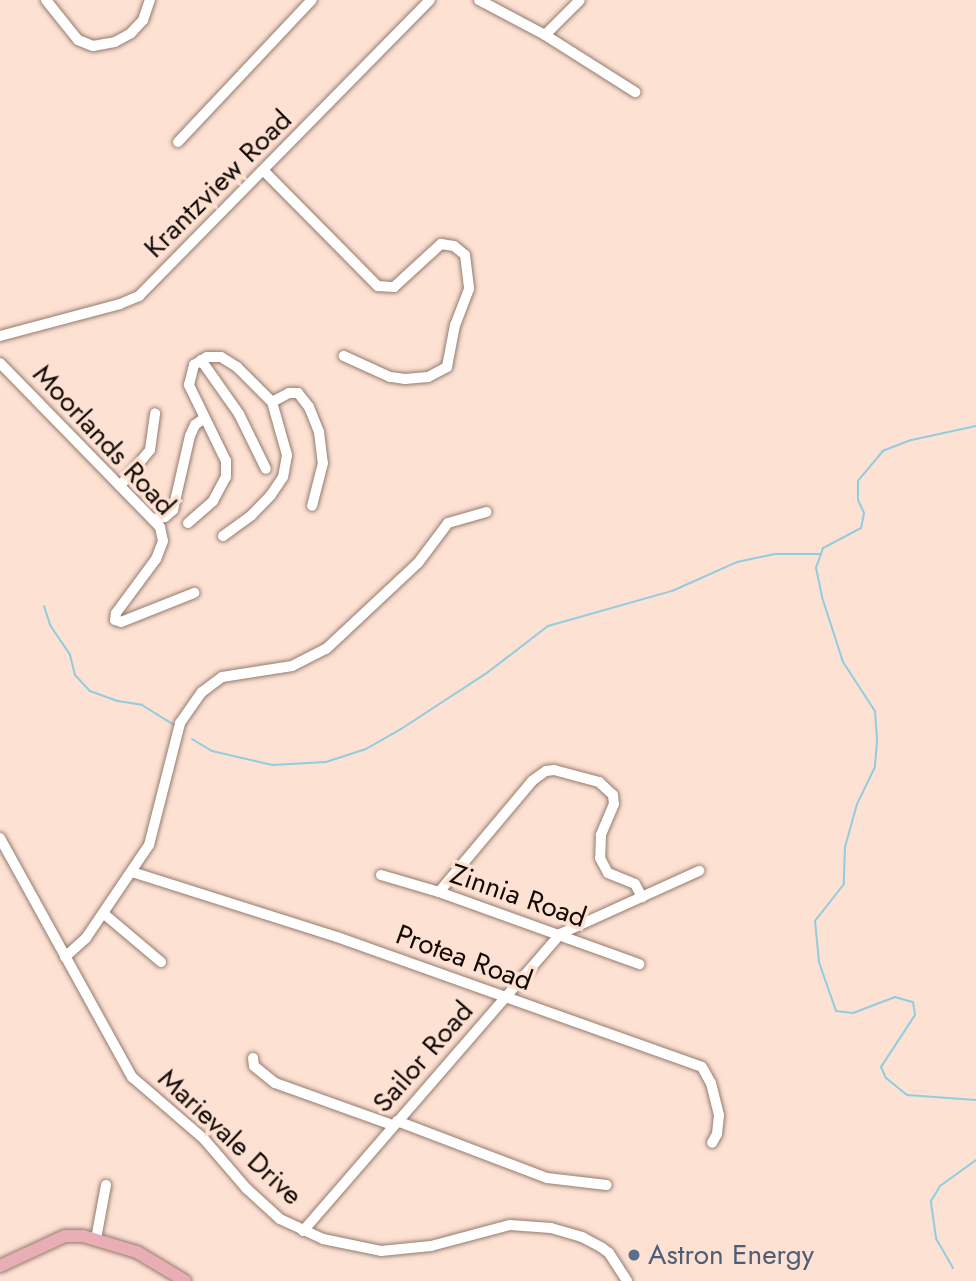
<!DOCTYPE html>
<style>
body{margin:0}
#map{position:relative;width:976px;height:1281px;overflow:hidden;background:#fde1d3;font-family:Jost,sans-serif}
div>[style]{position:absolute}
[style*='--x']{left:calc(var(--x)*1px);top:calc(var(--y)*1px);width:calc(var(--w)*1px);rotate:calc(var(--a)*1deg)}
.stream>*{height:2px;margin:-1px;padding:0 1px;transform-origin:1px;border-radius:1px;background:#91ccdf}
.roads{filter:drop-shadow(0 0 2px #947b6e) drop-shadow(0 0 2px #947b6e)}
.minor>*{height:10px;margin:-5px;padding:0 5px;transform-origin:5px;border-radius:5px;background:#fff}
.major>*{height:12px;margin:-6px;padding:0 6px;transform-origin:6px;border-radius:6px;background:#e9aeb5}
.dots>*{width:19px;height:19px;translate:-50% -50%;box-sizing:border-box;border:4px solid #fde1d3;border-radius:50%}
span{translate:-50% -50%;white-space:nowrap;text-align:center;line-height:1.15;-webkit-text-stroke:7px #fde1d3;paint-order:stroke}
.street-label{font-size:28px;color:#130a06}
.service-label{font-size:28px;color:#4e5e75}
.left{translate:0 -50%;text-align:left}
</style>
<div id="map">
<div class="stream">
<i style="--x:976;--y:426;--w:66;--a:167.8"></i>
<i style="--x:911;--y:440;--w:30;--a:159"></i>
<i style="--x:883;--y:451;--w:39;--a:130"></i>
<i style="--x:858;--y:481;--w:19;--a:90"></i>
<i style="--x:858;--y:500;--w:14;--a:65"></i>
<i style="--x:864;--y:513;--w:15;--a:101"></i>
<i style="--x:861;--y:528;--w:43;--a:152.2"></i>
<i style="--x:823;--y:548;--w:6;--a:108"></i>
<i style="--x:821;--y:554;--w:15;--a:110"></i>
<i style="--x:816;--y:568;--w:30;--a:78"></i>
<i style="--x:822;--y:597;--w:68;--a:72.1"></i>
<i style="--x:843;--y:662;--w:59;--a:56.9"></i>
<i style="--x:875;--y:711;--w:31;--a:86"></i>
<i style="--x:877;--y:742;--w:25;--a:95"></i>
<i style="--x:875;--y:767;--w:41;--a:115.9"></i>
<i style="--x:857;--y:804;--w:45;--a:105.6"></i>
<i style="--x:845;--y:847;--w:37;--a:92"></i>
<i style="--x:844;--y:884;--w:47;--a:128.1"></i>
<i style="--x:815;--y:921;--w:41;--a:84.4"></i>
<i style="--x:819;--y:962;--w:52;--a:70.9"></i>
<i style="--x:836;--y:1011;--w:17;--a:7"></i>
<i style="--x:853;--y:1013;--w:45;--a:-20.9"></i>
<i style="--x:895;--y:997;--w:19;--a:16"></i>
<i style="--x:913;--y:1002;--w:13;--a:81"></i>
<i style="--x:915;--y:1015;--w:62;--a:123.2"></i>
<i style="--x:881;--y:1067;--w:12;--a:66"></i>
<i style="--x:886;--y:1078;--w:27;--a:39"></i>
<i style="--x:907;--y:1095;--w:69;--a:4.1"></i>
<i style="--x:44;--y:606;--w:20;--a:72"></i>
<i style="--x:50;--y:625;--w:36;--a:56"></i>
<i style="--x:70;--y:655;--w:21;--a:76"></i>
<i style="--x:75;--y:675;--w:22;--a:47"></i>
<i style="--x:90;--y:691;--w:30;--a:20"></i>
<i style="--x:118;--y:701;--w:24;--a:9"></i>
<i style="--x:142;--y:705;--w:39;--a:32"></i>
<i style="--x:192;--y:739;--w:23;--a:31"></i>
<i style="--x:212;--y:751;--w:62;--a:13.1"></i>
<i style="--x:272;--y:765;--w:54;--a:-3.2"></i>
<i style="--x:326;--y:762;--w:42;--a:-18"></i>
<i style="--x:366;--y:749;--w:40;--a:-29.7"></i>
<i style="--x:401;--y:729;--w:104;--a:-33.2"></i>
<i style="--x:488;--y:672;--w:76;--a:-37.5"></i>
<i style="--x:548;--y:626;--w:129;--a:-15.8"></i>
<i style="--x:672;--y:591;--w:71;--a:-24"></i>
<i style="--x:737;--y:562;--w:40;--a:-12"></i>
<i style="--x:776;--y:554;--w:44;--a:0"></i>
<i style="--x:953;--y:1268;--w:34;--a:-120"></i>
<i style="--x:936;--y:1238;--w:37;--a:-98"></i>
<i style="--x:931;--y:1201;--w:17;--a:-59"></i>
<i style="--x:940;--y:1186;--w:44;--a:-35.8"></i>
</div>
<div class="roads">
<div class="minor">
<i style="--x:46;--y:0;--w:51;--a:51.3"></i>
<i style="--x:78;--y:40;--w:16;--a:22"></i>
<i style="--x:93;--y:46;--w:22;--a:-10"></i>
<i style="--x:115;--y:42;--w:18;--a:-29"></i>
<i style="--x:131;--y:33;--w:18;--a:-47"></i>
<i style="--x:143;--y:20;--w:21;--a:-71"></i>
<i style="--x:479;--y:0;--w:75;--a:27.9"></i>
<i style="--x:545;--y:35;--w:107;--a:32.3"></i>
<i style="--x:545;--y:35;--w:49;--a:-45"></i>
<i style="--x:178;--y:142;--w:195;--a:-46.7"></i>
<i style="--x:264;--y:171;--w:162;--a:45.3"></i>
<i style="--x:378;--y:286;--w:16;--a:4"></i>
<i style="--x:394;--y:287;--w:64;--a:-42.5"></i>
<i style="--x:441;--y:244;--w:13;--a:9"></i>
<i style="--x:454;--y:246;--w:14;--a:39"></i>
<i style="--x:465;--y:255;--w:34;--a:83"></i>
<i style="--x:469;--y:289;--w:39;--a:111"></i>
<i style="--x:455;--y:325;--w:43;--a:100.8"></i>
<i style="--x:447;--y:367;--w:21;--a:152"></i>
<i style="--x:428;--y:377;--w:23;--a:175"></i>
<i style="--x:405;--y:379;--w:15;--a:-172"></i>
<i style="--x:390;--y:377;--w:51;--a:-155.5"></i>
<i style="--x:0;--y:336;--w:124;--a:-14.9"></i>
<i style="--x:120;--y:304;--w:21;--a:-23"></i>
<i style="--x:139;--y:296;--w:415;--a:-45.5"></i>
<i style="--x:201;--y:360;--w:66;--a:54.9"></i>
<i style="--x:239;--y:414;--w:61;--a:63.9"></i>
<i style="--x:0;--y:363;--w:229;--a:45.7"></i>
<i style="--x:160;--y:527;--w:14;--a:78"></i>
<i style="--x:163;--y:541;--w:19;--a:111"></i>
<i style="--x:156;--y:559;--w:67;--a:126.5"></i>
<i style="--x:116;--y:613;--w:7;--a:98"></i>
<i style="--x:115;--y:620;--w:6;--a:18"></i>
<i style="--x:121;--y:622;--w:79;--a:-21.7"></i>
<i style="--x:272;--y:402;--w:19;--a:-28"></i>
<i style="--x:289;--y:393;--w:9;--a:0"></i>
<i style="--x:298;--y:393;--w:18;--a:52"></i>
<i style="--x:309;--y:407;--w:27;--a:68"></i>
<i style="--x:319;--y:432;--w:31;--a:83"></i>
<i style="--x:323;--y:463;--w:44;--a:104.3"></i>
<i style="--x:120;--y:486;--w:47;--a:-50.2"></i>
<i style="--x:150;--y:450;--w:37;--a:-82"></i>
<i style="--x:154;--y:519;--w:11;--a:-10"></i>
<i style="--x:165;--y:517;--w:11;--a:-41"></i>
<i style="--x:173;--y:510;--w:76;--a:-77.1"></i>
<i style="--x:190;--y:436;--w:12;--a:-66"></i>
<i style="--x:195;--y:425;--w:10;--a:-37"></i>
<i style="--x:188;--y:523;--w:33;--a:-41"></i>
<i style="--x:213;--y:501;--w:27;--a:-62"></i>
<i style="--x:226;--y:477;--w:16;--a:-90"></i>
<i style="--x:226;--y:461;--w:85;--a:-116"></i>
<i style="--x:189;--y:385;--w:21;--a:-76"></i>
<i style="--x:194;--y:365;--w:15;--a:-32"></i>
<i style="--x:207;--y:357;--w:14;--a:0"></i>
<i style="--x:221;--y:357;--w:19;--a:32"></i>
<i style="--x:237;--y:367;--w:49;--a:45"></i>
<i style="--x:272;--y:402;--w:55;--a:74.2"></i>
<i style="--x:287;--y:455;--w:22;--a:100"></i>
<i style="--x:283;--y:477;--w:22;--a:124"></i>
<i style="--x:271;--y:495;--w:28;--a:134"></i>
<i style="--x:252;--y:515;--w:36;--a:144"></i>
<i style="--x:0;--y:838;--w:273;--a:61.1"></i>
<i style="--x:132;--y:1077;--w:95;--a:40.7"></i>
<i style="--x:204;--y:1139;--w:65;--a:49.4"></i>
<i style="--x:246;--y:1188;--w:46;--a:42.4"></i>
<i style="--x:280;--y:1219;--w:47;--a:24.9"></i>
<i style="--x:323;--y:1239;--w:59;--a:11.7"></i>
<i style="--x:381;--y:1251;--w:50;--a:-5.7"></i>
<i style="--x:431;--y:1246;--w:82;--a:-14.9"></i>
<i style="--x:510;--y:1225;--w:41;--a:4.2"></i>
<i style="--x:551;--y:1228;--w:32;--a:16"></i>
<i style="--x:582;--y:1237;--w:21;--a:28"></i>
<i style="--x:601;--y:1247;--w:10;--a:37"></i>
<i style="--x:609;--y:1253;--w:33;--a:57"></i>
<i style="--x:132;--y:872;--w:215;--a:17.6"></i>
<i style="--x:337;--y:937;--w:387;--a:19.6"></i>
<i style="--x:702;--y:1067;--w:18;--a:61"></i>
<i style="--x:711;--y:1083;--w:33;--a:76"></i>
<i style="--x:719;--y:1115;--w:19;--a:96"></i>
<i style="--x:717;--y:1134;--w:10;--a:119"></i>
<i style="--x:381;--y:875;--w:60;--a:16.3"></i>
<i style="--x:439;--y:892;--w:213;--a:19.8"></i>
<i style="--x:439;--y:892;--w:145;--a:-50"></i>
<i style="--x:532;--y:781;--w:17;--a:-36"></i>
<i style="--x:546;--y:771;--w:8;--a:-7"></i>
<i style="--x:554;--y:770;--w:47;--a:14.9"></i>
<i style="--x:599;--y:782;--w:19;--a:43"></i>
<i style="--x:613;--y:795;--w:9;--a:84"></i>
<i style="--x:614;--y:804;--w:34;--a:113"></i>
<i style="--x:601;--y:835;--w:23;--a:92"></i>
<i style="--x:600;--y:858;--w:17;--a:62"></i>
<i style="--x:608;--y:873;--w:29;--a:22"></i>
<i style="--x:635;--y:884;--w:15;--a:62"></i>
<i style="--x:103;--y:913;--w:76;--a:40.2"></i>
<i style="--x:65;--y:957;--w:28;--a:-42"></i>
<i style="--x:86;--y:938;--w:112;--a:-55.9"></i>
<i style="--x:149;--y:845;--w:126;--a:-75.7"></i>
<i style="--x:180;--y:723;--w:38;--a:-55"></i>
<i style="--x:202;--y:692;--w:25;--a:-37"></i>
<i style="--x:222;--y:677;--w:71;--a:-8.9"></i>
<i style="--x:292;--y:666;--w:38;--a:-27"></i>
<i style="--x:326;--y:649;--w:126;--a:-43.1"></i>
<i style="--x:418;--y:563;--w:50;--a:-53.1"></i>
<i style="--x:448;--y:523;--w:40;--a:-16"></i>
<i style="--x:253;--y:1058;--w:8;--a:83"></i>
<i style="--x:254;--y:1066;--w:27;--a:39"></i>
<i style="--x:275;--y:1083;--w:124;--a:19.7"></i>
<i style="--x:397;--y:1121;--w:160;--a:20.8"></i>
<i style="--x:547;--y:1178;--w:60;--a:6.7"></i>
<i style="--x:303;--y:1231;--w:393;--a:-49.1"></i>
<i style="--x:560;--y:934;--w:153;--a:-24.4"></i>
<i style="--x:96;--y:1239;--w:55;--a:-79.5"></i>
</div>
<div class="major">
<i style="--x:0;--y:1266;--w:72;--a:-24.8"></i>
<i style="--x:65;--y:1236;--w:18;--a:0"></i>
<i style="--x:83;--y:1236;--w:56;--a:16.5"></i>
<i style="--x:137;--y:1252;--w:56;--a:31.1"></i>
</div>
</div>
<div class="dots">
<i style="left:634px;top:1255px;background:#5c6f8a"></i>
</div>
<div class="street-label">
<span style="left:218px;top:184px;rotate:-45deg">Krantzview Road</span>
<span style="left:104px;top:440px;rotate:47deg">Moorlands Road</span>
<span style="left:518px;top:896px;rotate:19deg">Zinnia Road</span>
<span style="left:464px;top:958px;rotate:20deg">Protea Road</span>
<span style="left:423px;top:1057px;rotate:-49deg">Sailor Road</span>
<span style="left:230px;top:1137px;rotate:43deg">Marievale Drive</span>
</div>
<div class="service-label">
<span class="left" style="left:648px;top:1255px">Astron Energy</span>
</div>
</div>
